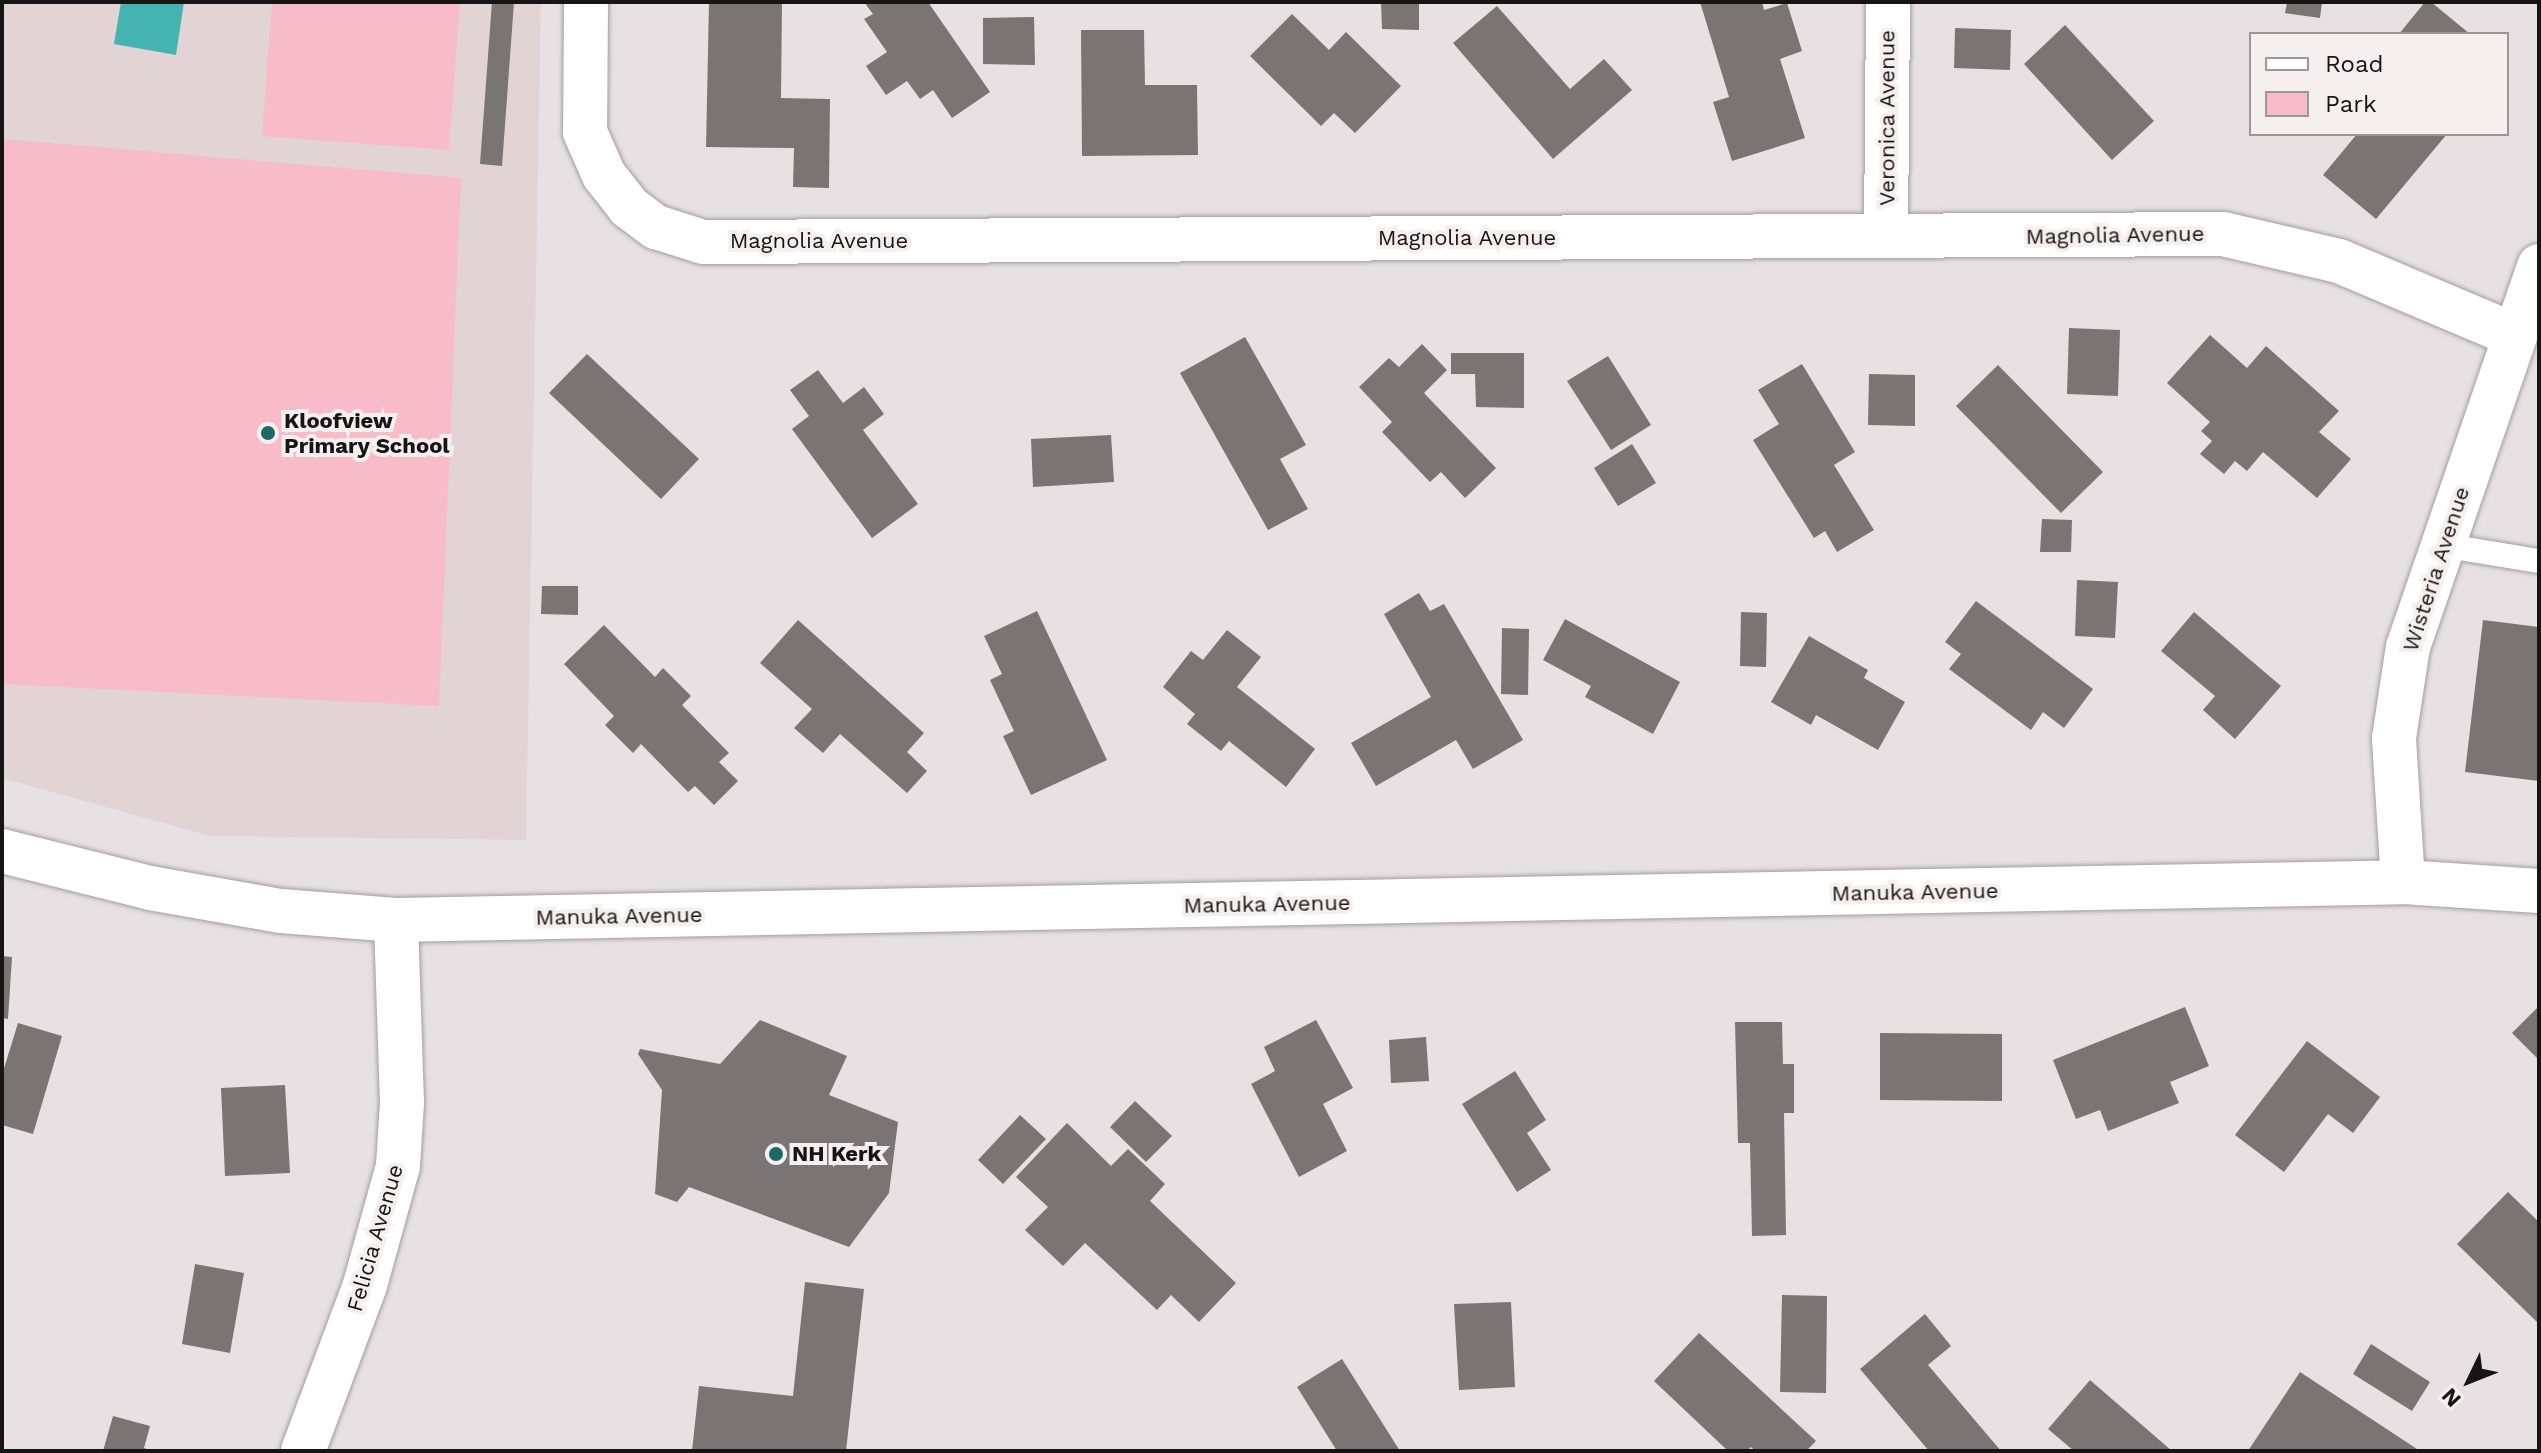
<!DOCTYPE html>
<style>
body{margin:0}
#map{position:relative;width:2541px;height:1453px;overflow:hidden;background:#e8e1e3;font-family:"Work Sans",sans-serif}
div>[style]{position:absolute}
[style*='--x']{left:calc(var(--x)*1px);top:calc(var(--y)*1px);width:calc(var(--w)*1px);rotate:calc(var(--a)*1deg)}
.built>*{inset:0;background:#e2d3d5}
.green>*{inset:0;background:#f8bcc8}
.water>*{inset:0;background:#45b3b1}
.building>*{inset:0;background:#7a7475}
.roads{filter:drop-shadow(0 0 2px #a49d9e) drop-shadow(0 0 2px #a49d9e)}
.lane>*{height:24px;margin:-12px;padding:0 12px;transform-origin:12px;border-radius:12px;background:#fff}
.street>*{height:44px;margin:-22px;padding:0 22px;transform-origin:22px;border-radius:22px;background:#fff}
.dots>*{width:22px;height:22px;translate:-50% -50%;box-sizing:border-box;border:4px solid #f6eff0;border-radius:50%}
span{translate:-50% -50%;white-space:nowrap;text-align:center;line-height:1.15;-webkit-text-stroke:8px #f6eff0;paint-order:stroke}
.street-label{font-size:22px;color:#161414}
.poi-label{font-size:22px;color:#161414;font-weight:700}
.left{translate:0 -50%;text-align:left}
.frame{position:absolute;inset:0;border:4px solid #161414;pointer-events:none}
.legend{position:absolute;left:2249px;top:32px;width:260px;height:104px;box-sizing:border-box;background:#f6eff0;border:2px solid #9c9798;margin:0;padding:10px 14px;list-style:none;font-size:24px;color:#161414}
.legend li{display:flex;align-items:center;gap:16px;height:40px}
.legend b{width:40px;border:2px solid #9c9798}
.north{position:absolute;left:2429px;top:1341px;width:80px;height:80px;-webkit-text-stroke:6px #f6eff0;paint-order:stroke;rotate:227deg;font-size:22px;font-weight:700;line-height:32px;text-align:center;color:#161414}
.north::after{content:'';display:block;margin:auto;width:28px;height:36px;background:#161414;clip-path:polygon(50% 0,100% 100%,50% 72%,0 100%)}
</style>
<div id="map">
<div class="built">
<i style="clip-path:polygon(2px 2px,541px 2px,526px 840px,210px 836px,2px 778px)"></i>
</div>
<div class="green">
<i style="clip-path:polygon(272px 2px,460px 2px,449px 150px,262px 136px)"></i>
<i style="clip-path:polygon(2px 139px,461px 178px,439px 706px,2px 684px)"></i>
</div>
<div class="water">
<i style="clip-path:polygon(121px 2px,184px 2px,176px 55px,114px 44px)"></i>
</div>
<div class="building">
<i style="clip-path:polygon(492px 2px,514px 2px,502px 166px,480px 164px)"></i>
<i style="clip-path:polygon(709px 2px,782px 2px,781px 98px,830px 99px,829px 188px,793px 187px,794px 148px,706px 147px)"></i>
<i style="clip-path:polygon(864px 2px,928px 2px,990px 92px,952px 118px,933px 90px,920px 99px,907px 81px,886px 95px,866px 66px,887px 52px,864px 19px,873px 14px)"></i>
<i style="clip-path:polygon(1381px 2px,1419px 2px,1419px 30px,1382px 29px)"></i>
<i style="clip-path:polygon(1700px 2px,1762px 2px,1764px 10px,1787px 3px,1802px 51px,1780px 59px,1805px 138px,1732px 161px,1713px 102px,1729px 97px)"></i>
<i style="clip-path:polygon(2287px 2px,2322px 2px,2320px 18px,2285px 13px)"></i>
<i style="clip-path:polygon(2425px 2px,2431px 2px,2470px 34px,2399px 34px)"></i>
<i style="clip-path:polygon(1497px 6px,1570px 89px,1604px 59px,1632px 90px,1553px 159px,1453px 43px)"></i>
<i style="clip-path:polygon(1292px 14px,1329px 50px,1346px 32px,1401px 86px,1355px 133px,1334px 113px,1321px 126px,1250px 56px)"></i>
<i style="clip-path:polygon(1034px 17px,1035px 65px,983px 64px,983px 18px)"></i>
<i style="clip-path:polygon(2065px 25px,2154px 121px,2112px 160px,2024px 64px)"></i>
<i style="clip-path:polygon(1955px 28px,2011px 30px,2010px 70px,1954px 68px)"></i>
<i style="clip-path:polygon(1081px 30px,1144px 30px,1145px 85px,1197px 85px,1198px 155px,1082px 156px)"></i>
<i style="clip-path:polygon(2357px 134px,2447px 134px,2376px 219px,2323px 175px)"></i>
<i style="clip-path:polygon(2069px 328px,2120px 330px,2118px 396px,2067px 394px)"></i>
<i style="clip-path:polygon(2210px 335px,2247px 368px,2266px 346px,2339px 411px,2319px 432px,2351px 459px,2317px 498px,2263px 452px,2247px 471px,2235px 461px,2224px 474px,2200px 454px,2212px 441px,2201px 431px,2210px 422px,2167px 383px)"></i>
<i style="clip-path:polygon(1245px 337px,1306px 445px,1280px 459px,1308px 509px,1268px 530px,1180px 373px)"></i>
<i style="clip-path:polygon(1422px 344px,1447px 370px,1424px 393px,1496px 468px,1465px 498px,1441px 472px,1430px 482px,1382px 432px,1392px 422px,1359px 387px,1389px 358px,1399px 367px)"></i>
<i style="clip-path:polygon(1451px 353px,1524px 353px,1524px 408px,1476px 407px,1475px 374px,1451px 374px)"></i>
<i style="clip-path:polygon(587px 354px,699px 459px,661px 499px,549px 393px)"></i>
<i style="clip-path:polygon(1608px 356px,1651px 425px,1611px 450px,1567px 381px)"></i>
<i style="clip-path:polygon(1802px 364px,1855px 452px,1834px 465px,1874px 530px,1837px 552px,1825px 531px,1814px 538px,1753px 440px,1779px 424px,1758px 390px)"></i>
<i style="clip-path:polygon(1998px 365px,2103px 472px,2061px 513px,1956px 406px)"></i>
<i style="clip-path:polygon(818px 370px,843px 403px,864px 387px,884px 414px,863px 430px,918px 504px,872px 538px,792px 429px,809px 416px,790px 390px)"></i>
<i style="clip-path:polygon(1869px 374px,1915px 375px,1915px 426px,1868px 425px)"></i>
<i style="clip-path:polygon(1111px 435px,1114px 482px,1033px 487px,1031px 439px)"></i>
<i style="clip-path:polygon(1632px 444px,1656px 483px,1618px 506px,1594px 468px)"></i>
<i style="clip-path:polygon(2042px 519px,2072px 520px,2071px 552px,2040px 552px)"></i>
<i style="clip-path:polygon(2077px 580px,2118px 582px,2115px 638px,2075px 636px)"></i>
<i style="clip-path:polygon(542px 586px,578px 586px,578px 615px,541px 614px)"></i>
<i style="clip-path:polygon(1419px 593px,1430px 611px,1444px 604px,1523px 740px,1473px 769px,1456px 740px,1376px 786px,1351px 743px,1431px 697px,1384px 614px)"></i>
<i style="clip-path:polygon(1976px 601px,2093px 689px,2064px 728px,2043px 712px,2031px 730px,1949px 669px,1961px 654px,1945px 642px)"></i>
<i style="clip-path:polygon(1037px 611px,1107px 760px,1031px 795px,1003px 736px,1014px 731px,990px 680px,1002px 674px,984px 636px)"></i>
<i style="clip-path:polygon(1741px 612px,1767px 613px,1766px 667px,1740px 666px)"></i>
<i style="clip-path:polygon(2194px 612px,2281px 686px,2235px 739px,2203px 710px,2215px 696px,2161px 651px)"></i>
<i style="clip-path:polygon(1565px 619px,1680px 682px,1653px 734px,1585px 697px,1591px 686px,1543px 660px)"></i>
<i style="clip-path:polygon(798px 620px,924px 733px,907px 752px,927px 771px,907px 793px,840px 734px,823px 753px,794px 728px,812px 709px,760px 663px)"></i>
<i style="clip-path:polygon(2483px 620px,2539px 627px,2539px 781px,2465px 772px)"></i>
<i style="clip-path:polygon(604px 625px,655px 677px,663px 668px,691px 696px,682px 705px,729px 753px,719px 762px,738px 781px,714px 805px,695px 786px,688px 792px,641px 744px,633px 753px,605px 725px,614px 716px,564px 664px)"></i>
<i style="clip-path:polygon(1502px 628px,1529px 629px,1528px 695px,1501px 694px)"></i>
<i style="clip-path:polygon(1227px 630px,1261px 657px,1237px 687px,1315px 749px,1286px 787px,1229px 741px,1221px 751px,1187px 724px,1195px 714px,1163px 687px,1191px 651px,1203px 660px)"></i>
<i style="clip-path:polygon(1809px 636px,1868px 670px,1864px 678px,1905px 702px,1878px 750px,1816px 715px,1811px 725px,1771px 702px)"></i>
<i style="clip-path:polygon(2px 956px,12px 957px,8px 1019px,2px 1018px)"></i>
<i style="clip-path:polygon(2539px 1006px,2539px 1060px,2512px 1033px)"></i>
<i style="clip-path:polygon(2185px 1007px,2209px 1066px,2170px 1082px,2179px 1103px,2108px 1131px,2100px 1110px,2076px 1119px,2053px 1060px)"></i>
<i style="clip-path:polygon(760px 1020px,847px 1056px,829px 1095px,898px 1122px,889px 1193px,849px 1247px,689px 1187px,677px 1202px,655px 1194px,662px 1090px,638px 1054px,640px 1049px,720px 1064px)"></i>
<i style="clip-path:polygon(1316px 1020px,1353px 1088px,1323px 1104px,1347px 1151px,1299px 1177px,1251px 1084px,1275px 1071px,1264px 1047px)"></i>
<i style="clip-path:polygon(1735px 1022px,1782px 1022px,1783px 1064px,1794px 1064px,1794px 1113px,1784px 1113px,1786px 1235px,1752px 1236px,1750px 1143px,1738px 1143px)"></i>
<i style="clip-path:polygon(18px 1023px,62px 1036px,33px 1134px,2px 1125px,2px 1075px)"></i>
<i style="clip-path:polygon(1880px 1033px,2002px 1034px,2002px 1101px,1880px 1100px)"></i>
<i style="clip-path:polygon(1426px 1037px,1429px 1081px,1391px 1083px,1389px 1040px)"></i>
<i style="clip-path:polygon(2307px 1041px,2380px 1097px,2353px 1133px,2328px 1114px,2284px 1172px,2235px 1135px)"></i>
<i style="clip-path:polygon(1515px 1071px,1546px 1120px,1527px 1133px,1551px 1170px,1517px 1192px,1462px 1104px)"></i>
<i style="clip-path:polygon(285px 1085px,290px 1173px,225px 1176px,221px 1088px)"></i>
<i style="clip-path:polygon(1135px 1101px,1172px 1136px,1146px 1162px,1110px 1127px)"></i>
<i style="clip-path:polygon(1020px 1115px,1046px 1139px,1003px 1184px,978px 1160px)"></i>
<i style="clip-path:polygon(1067px 1123px,1111px 1166px,1128px 1149px,1165px 1184px,1150px 1201px,1236px 1283px,1199px 1322px,1171px 1295px,1157px 1310px,1085px 1243px,1063px 1266px,1025px 1230px,1048px 1207px,1016px 1177px)"></i>
<i style="clip-path:polygon(2508px 1192px,2539px 1222px,2539px 1324px,2457px 1244px)"></i>
<i style="clip-path:polygon(195px 1264px,244px 1273px,230px 1353px,182px 1344px)"></i>
<i style="clip-path:polygon(805px 1282px,864px 1289px,846px 1451px,692px 1451px,699px 1386px,793px 1396px)"></i>
<i style="clip-path:polygon(1782px 1295px,1827px 1296px,1826px 1393px,1780px 1392px)"></i>
<i style="clip-path:polygon(1511px 1302px,1515px 1387px,1459px 1390px,1454px 1304px)"></i>
<i style="clip-path:polygon(1925px 1314px,1951px 1346px,1928px 1365px,2001px 1451px,1929px 1451px,1860px 1369px)"></i>
<i style="clip-path:polygon(1699px 1333px,1816px 1441px,1806px 1451px,1755px 1451px,1751px 1447px,1747px 1451px,1728px 1451px,1654px 1381px)"></i>
<i style="clip-path:polygon(2371px 1344px,2430px 1382px,2412px 1411px,2353px 1374px)"></i>
<i style="clip-path:polygon(1342px 1359px,1400px 1451px,1337px 1451px,1297px 1387px)"></i>
<i style="clip-path:polygon(2300px 1372px,2420px 1451px,2248px 1451px)"></i>
<i style="clip-path:polygon(2090px 1380px,2172px 1451px,2074px 1451px,2048px 1429px)"></i>
<i style="clip-path:polygon(113px 1416px,150px 1426px,144px 1448px,153px 1451px,103px 1451px)"></i>
</div>
<div class="roads">
<div class="lane">
<i style="--x:2442;--y:545;--w:98;--a:9.4"></i>
</div>
<div class="street">
<i style="--x:586;--y:2;--w:130;--a:90.4"></i>
<i style="--x:585;--y:132;--w:47;--a:66.2"></i>
<i style="--x:604;--y:175;--w:41;--a:52"></i>
<i style="--x:629;--y:207;--w:34;--a:37"></i>
<i style="--x:656;--y:227;--w:49;--a:17.7"></i>
<i style="--x:703;--y:242;--w:1520;--a:-0.3"></i>
<i style="--x:2223;--y:234;--w:119;--a:13.1"></i>
<i style="--x:2339;--y:261;--w:190;--a:22.9"></i>
<i style="--x:1886;--y:234;--w:232;--a:-89.5"></i>
<i style="--x:2;--y:851;--w:153;--a:14"></i>
<i style="--x:150;--y:888;--w:133;--a:10"></i>
<i style="--x:281;--y:911;--w:115;--a:4.5"></i>
<i style="--x:396;--y:920;--w:2007;--a:-1.08"></i>
<i style="--x:2403;--y:882;--w:136;--a:3.8"></i>
<i style="--x:2403;--y:882;--w:144;--a:-93.6"></i>
<i style="--x:2394;--y:738;--w:92;--a:-81.3"></i>
<i style="--x:2408;--y:647;--w:403;--a:-71"></i>
<i style="--x:303;--y:1451;--w:177;--a:-69.5"></i>
<i style="--x:365;--y:1285;--w:123;--a:-74.5"></i>
<i style="--x:398;--y:1166;--w:63;--a:-86.4"></i>
<i style="--x:402;--y:1103;--w:183;--a:-91.9"></i>
</div>
</div>
<div class="dots">
<i style="left:268px;top:433px;background:#1d6968"></i>
<i style="left:776px;top:1154px;background:#1d6968"></i>
</div>
<div class="street-label">
<span style="left:1887px;top:118px;rotate:-90deg">Veronica Avenue</span>
<span style="left:2115px;top:235px;rotate:-1deg">Magnolia Avenue</span>
<span style="left:1467px;top:238px">Magnolia Avenue</span>
<span style="left:819px;top:241px">Magnolia Avenue</span>
<span style="left:2436px;top:569px;rotate:-72deg">Wisteria Avenue</span>
<span style="left:1915px;top:892px;rotate:-1deg">Manuka Avenue</span>
<span style="left:1267px;top:904px;rotate:-1deg">Manuka Avenue</span>
<span style="left:619px;top:916px;rotate:-1deg">Manuka Avenue</span>
<span style="left:375px;top:1238px;rotate:-74deg">Felicia Avenue</span>
</div>
<div class="poi-label">
<span class="left" style="left:284px;top:433px">Kloofview<br>Primary School</span>
<span class="left" style="left:792px;top:1154px">NH Kerk</span>
</div>
<div class="frame"></div>
<ul class="legend">
<li><b style="height:10px;background:#fff"></b>Road</li>
<li><b style="height:22px;background:#f8bcc8"></b>Park</li>
</ul>
<div class="north">N</div>
</div>
